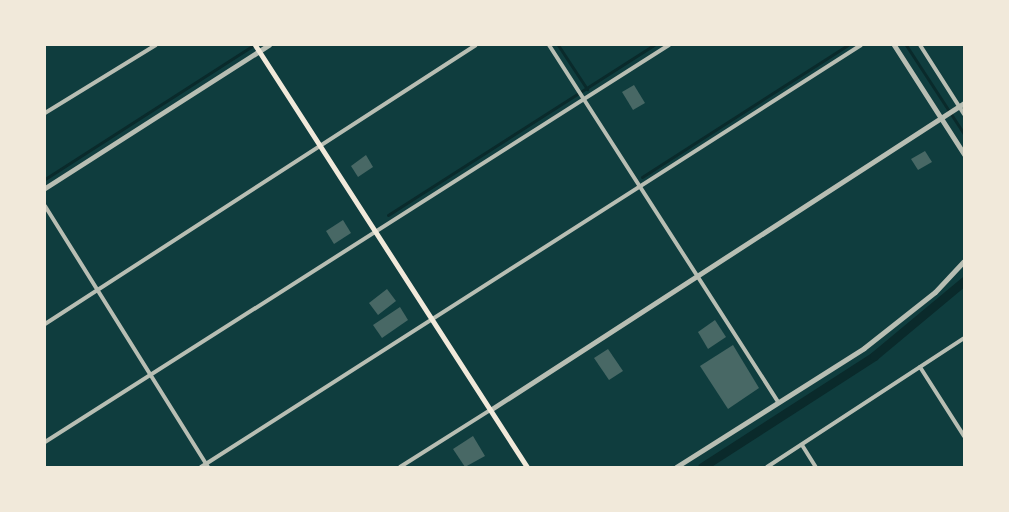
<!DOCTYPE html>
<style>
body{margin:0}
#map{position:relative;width:1009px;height:512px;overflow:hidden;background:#0f3d3e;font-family:"Golos Text",sans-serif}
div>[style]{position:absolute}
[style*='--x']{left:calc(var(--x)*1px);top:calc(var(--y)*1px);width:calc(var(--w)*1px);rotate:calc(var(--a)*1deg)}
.stream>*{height:3px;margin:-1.5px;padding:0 1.5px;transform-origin:1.5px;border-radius:1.5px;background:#0a2a2b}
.canal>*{height:9px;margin:-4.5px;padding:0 4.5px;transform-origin:4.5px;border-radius:4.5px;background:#0a2a2b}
.building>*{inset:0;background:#486865}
.minor>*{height:4px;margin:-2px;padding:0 2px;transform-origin:2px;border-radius:2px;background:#b8beb3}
.tertiary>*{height:5px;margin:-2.5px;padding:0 2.5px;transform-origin:2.5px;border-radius:2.5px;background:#b8beb3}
.secondary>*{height:5px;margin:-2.5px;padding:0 2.5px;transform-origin:2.5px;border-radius:2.5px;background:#f1e9da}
span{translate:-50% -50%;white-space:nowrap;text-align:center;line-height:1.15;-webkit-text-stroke:4.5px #f1e9da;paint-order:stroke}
.frame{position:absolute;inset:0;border:46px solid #f1e9da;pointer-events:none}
</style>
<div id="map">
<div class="stream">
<i style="--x:558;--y:45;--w:53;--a:56.6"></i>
<i style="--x:906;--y:45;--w:106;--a:56.9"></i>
<i style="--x:642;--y:177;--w:245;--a:-32.7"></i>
<i style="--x:45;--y:179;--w:248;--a:-32.7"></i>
<i style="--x:388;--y:215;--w:316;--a:-32.6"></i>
</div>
<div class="canal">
<i style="--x:702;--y:467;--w:205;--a:-32.8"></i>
<i style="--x:874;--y:356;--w:117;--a:-39.8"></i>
</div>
<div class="building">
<i style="clip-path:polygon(634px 85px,645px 103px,633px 110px,622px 92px)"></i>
<i style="clip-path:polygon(925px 151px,932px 162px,918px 170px,911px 159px)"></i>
<i style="clip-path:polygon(366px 155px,373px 167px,358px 177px,351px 166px)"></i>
<i style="clip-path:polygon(343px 220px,351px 233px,334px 244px,326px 231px)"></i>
<i style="clip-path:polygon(387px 289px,396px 301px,378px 315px,369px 303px)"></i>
<i style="clip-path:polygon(400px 307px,408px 320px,382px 338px,373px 325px)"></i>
<i style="clip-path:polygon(715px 320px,726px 337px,708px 349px,698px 332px)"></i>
<i style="clip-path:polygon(733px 345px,759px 388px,728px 409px,700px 366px)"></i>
<i style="clip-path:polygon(608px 349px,623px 371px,609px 380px,594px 358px)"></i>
<i style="clip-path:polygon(473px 436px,485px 456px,465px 467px,453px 449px)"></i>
</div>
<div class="minor">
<i style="--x:549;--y:45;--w:424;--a:57.3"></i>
<i style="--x:920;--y:45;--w:82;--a:57.5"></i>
<i style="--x:45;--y:113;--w:130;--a:-31.5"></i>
<i style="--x:45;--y:206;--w:308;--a:58"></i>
<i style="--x:45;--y:324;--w:513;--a:-32.92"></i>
<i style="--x:920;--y:367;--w:82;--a:57.5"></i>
<i style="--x:45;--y:442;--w:740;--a:-32.47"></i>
<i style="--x:802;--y:445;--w:26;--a:58"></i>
<i style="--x:201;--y:467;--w:783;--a:-32.59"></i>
<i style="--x:400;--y:467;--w:107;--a:-32.3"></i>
<i style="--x:767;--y:467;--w:235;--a:-33.2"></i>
</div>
<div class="tertiary">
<i style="--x:894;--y:45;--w:130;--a:57.3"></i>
<i style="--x:45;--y:188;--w:266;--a:-32.6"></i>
<i style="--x:490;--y:410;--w:565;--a:-32.93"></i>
<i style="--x:676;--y:467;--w:222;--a:-32.3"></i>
<i style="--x:864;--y:348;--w:90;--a:-38.3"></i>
<i style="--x:935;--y:292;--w:42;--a:-46.9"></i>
</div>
<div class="secondary">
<i style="--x:255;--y:45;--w:502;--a:57.2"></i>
</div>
<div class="frame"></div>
</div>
